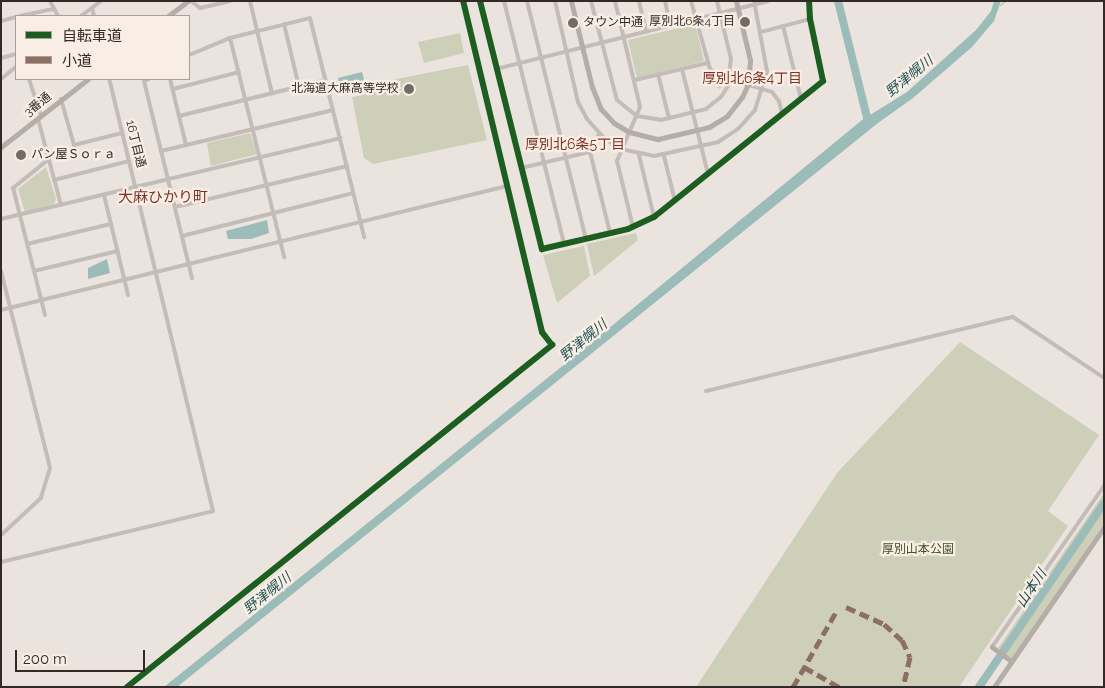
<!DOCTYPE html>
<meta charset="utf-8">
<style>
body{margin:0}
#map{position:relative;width:1105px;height:688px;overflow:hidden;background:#ebe4de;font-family:Raleway,"Noto Sans JP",sans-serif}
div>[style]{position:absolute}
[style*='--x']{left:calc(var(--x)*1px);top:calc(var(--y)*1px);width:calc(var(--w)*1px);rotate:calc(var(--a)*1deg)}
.green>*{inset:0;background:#cdcfb9}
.water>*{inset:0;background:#9cbcba}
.stream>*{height:1px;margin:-0.5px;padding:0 0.5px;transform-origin:0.5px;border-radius:0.5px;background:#9cbcba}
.river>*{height:8px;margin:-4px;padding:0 4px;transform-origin:4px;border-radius:4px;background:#9cbcba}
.street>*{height:4px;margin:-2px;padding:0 2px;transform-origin:2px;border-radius:2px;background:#c3bcb8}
.secondary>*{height:5px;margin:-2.5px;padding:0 2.5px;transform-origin:2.5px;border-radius:2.5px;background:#b4ada8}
.quiet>*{height:5px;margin-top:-2.5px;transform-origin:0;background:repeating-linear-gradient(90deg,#8d6e63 0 10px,transparent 0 15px)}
.cycleway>*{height:6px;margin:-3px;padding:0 3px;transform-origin:3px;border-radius:3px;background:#1b5e20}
.dots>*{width:14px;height:14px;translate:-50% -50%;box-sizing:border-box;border:2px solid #f8eee5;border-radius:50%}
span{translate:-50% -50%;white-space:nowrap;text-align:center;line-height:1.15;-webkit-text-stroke:4.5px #f8eee5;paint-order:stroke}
.poi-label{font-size:12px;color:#332a26}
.right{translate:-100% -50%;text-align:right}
.left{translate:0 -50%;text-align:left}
.street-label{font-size:12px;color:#332a26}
.park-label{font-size:12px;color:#45502c}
.water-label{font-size:14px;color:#1f5252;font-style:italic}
.neighbourhood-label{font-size:14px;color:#7d3424}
.quarter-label{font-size:15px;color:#7d3424}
.frame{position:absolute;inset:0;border:2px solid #332a26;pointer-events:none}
.legend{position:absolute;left:15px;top:15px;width:175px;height:65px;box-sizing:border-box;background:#f8eee5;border:1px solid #a9a099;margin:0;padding:6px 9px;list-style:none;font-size:15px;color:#332a26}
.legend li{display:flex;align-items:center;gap:10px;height:25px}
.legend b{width:25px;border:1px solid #a9a099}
.scale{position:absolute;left:15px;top:650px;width:130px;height:22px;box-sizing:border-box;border:2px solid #332a26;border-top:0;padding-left:6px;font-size:15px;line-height:18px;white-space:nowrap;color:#332a26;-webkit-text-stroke:4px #f8eee5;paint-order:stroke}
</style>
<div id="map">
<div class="green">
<i style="clip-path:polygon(695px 24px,704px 61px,637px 78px,628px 40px)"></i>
<i style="clip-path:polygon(460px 33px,464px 53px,424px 63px,418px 42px)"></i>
<i style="clip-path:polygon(468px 65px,487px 140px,373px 164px,364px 158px,352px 97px,373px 93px,371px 84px)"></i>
<i style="clip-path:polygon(716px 76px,725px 81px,720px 89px,711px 83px)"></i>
<i style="clip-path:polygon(250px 133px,257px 154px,211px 166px,207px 143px)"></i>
<i style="clip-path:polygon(46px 167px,56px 199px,54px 204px,25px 212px,18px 189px)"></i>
<i style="clip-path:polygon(636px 233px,638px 240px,594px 276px,587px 244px)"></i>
<i style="clip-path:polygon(584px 246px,590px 276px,557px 303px,543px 255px)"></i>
<i style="clip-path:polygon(960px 342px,1099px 435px,1048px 511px,1068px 526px,959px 687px,696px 687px,837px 473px)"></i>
<i style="clip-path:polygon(1104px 493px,1104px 523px,1013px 659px,998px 648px)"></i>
</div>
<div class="water">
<i style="clip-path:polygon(994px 1px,1001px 1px,994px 21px,972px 47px,913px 98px,878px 123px,177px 687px,164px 687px,586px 347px,862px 120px,907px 92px,976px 30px,991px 11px)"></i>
<i style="clip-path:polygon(362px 72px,366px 87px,341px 93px,338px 78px)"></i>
<i style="clip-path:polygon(267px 220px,269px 233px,251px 239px,228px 239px,226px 231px)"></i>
<i style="clip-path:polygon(107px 259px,110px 273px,88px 279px,88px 268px)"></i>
</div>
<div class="stream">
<i style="--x:1000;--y:5;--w:6;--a:-39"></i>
</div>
<div class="river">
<i style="--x:838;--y:1;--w:124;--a:76"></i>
<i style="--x:979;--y:687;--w:222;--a:-55.8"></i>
</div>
<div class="street">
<i style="--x:50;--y:1;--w:17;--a:62"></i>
<i style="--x:191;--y:1;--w:11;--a:38"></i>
<i style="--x:200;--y:8;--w:31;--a:-13"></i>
<i style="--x:250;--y:1;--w:95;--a:76.6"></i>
<i style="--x:480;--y:1;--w:256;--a:76"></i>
<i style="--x:542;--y:249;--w:88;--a:-13.1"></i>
<i style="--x:628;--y:229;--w:29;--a:-25"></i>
<i style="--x:654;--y:217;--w:217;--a:-38.8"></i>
<i style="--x:823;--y:81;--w:63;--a:-101.8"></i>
<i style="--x:810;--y:19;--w:18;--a:-93"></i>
<i style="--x:504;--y:1;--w:250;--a:76.1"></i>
<i style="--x:527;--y:1;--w:245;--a:76.1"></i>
<i style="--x:555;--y:1;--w:104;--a:77.2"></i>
<i style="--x:578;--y:102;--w:19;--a:62"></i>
<i style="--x:587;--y:119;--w:25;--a:48"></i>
<i style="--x:604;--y:138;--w:20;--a:33"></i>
<i style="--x:621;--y:149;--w:34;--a:12"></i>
<i style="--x:654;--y:156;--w:66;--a:-12.3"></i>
<i style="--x:718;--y:142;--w:24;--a:-33"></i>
<i style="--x:738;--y:129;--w:25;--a:-48"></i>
<i style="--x:755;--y:110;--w:41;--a:-72.9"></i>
<i style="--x:767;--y:71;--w:71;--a:-100.5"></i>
<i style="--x:591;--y:1;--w:102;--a:75.3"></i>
<i style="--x:617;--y:100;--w:26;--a:39"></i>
<i style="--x:637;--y:116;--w:24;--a:9"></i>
<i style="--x:661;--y:120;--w:46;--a:-13.7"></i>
<i style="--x:706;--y:109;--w:19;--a:-39"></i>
<i style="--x:721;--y:97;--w:13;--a:-58"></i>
<i style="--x:728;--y:86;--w:27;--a:-84"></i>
<i style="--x:731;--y:59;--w:60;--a:-103.6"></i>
<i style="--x:615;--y:1;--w:109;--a:76.7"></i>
<i style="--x:640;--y:107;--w:59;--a:113.1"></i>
<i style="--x:617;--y:161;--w:68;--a:76.4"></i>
<i style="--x:639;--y:1;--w:31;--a:77"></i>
<i style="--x:665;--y:1;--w:25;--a:78"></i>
<i style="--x:691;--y:1;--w:71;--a:74.4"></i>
<i style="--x:710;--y:69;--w:11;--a:38"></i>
<i style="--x:719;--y:76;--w:55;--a:16.8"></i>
<i style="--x:772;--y:92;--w:11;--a:52"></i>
<i style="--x:779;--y:101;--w:13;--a:77"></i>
<i style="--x:92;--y:8;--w:8;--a:76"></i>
<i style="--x:20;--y:16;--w:33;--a:-12"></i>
<i style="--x:81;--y:16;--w:25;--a:-37"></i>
<i style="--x:1;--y:21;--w:16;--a:-15"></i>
<i style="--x:284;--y:24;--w:65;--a:76.6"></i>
<i style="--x:783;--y:26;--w:75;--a:76.1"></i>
<i style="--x:761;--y:32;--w:51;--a:-14.9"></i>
<i style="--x:230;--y:38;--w:226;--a:76.1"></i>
<i style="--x:189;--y:55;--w:44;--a:-22.5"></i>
<i style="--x:230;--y:38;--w:82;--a:-14"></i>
<i style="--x:310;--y:18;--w:226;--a:76.1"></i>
<i style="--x:1;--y:58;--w:16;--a:-15"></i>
<i style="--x:496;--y:69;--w:280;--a:-14"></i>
<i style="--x:682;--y:69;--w:108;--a:76.1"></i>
<i style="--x:658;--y:74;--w:45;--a:76"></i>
<i style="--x:1;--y:79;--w:19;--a:-39"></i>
<i style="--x:29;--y:79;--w:39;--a:72"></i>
<i style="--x:149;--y:79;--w:5;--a:158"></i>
<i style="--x:144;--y:81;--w:203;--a:76.3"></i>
<i style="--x:170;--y:79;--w:68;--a:76.4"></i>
<i style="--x:635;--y:80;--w:74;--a:-13.3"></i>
<i style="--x:173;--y:89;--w:68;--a:-14.4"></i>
<i style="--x:61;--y:99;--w:48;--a:74.2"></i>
<i style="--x:74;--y:145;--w:49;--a:-14"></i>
<i style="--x:179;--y:116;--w:151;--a:-13.8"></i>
<i style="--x:38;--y:119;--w:89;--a:75"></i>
<i style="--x:599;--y:134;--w:20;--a:117"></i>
<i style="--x:590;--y:152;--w:83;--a:76.1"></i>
<i style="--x:161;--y:151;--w:177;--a:-13.4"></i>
<i style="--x:639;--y:155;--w:64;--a:76.4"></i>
<i style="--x:664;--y:156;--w:46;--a:76.3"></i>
<i style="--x:521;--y:168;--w:71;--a:-13.1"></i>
<i style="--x:54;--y:180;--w:77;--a:-14.2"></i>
<i style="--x:104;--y:195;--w:103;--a:76.5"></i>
<i style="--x:175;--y:207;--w:177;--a:-13.4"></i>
<i style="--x:1;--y:219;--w:349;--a:-13.4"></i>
<i style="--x:182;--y:236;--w:176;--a:-14.1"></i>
<i style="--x:27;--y:244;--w:86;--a:-13.4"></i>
<i style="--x:1;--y:271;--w:203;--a:76"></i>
<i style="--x:50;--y:468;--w:31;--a:107"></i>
<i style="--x:41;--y:498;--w:54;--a:137.2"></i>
<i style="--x:34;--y:271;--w:86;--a:-13.4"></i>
<i style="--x:1;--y:310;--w:521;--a:-13.77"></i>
<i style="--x:45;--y:315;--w:131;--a:-104.1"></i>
<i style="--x:13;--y:188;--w:46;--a:-38.9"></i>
<i style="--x:706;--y:391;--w:316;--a:-13.6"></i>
<i style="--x:1013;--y:317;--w:110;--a:33.8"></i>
<i style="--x:1;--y:562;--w:218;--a:-13.5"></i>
<i style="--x:213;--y:511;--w:444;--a:-103.5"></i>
<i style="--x:992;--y:647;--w:196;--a:-55.2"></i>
</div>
<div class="secondary">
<i style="--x:571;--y:1;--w:89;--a:76.3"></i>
<i style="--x:592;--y:87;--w:24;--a:68"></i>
<i style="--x:601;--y:109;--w:19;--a:47"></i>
<i style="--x:614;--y:123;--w:17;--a:31"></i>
<i style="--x:629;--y:132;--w:30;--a:14"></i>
<i style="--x:658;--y:139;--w:52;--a:-13.2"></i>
<i style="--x:709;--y:127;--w:21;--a:-31"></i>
<i style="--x:727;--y:116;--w:24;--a:-52"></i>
<i style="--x:742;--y:97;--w:14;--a:-65"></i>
<i style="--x:748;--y:84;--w:24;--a:-85"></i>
<i style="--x:750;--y:60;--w:61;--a:-103.3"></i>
<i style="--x:168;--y:16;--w:25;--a:-37"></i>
<i style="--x:1;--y:147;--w:110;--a:-38"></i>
<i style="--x:992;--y:647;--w:24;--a:36"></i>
<i style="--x:994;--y:687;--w:194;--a:-55.5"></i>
</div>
<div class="quiet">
<i style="--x:846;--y:607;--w:42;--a:24.1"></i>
<i style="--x:884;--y:624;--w:24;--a:42"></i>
<i style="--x:902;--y:640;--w:19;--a:65"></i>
<i style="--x:910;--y:657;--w:31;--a:103"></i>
<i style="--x:804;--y:667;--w:40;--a:29.7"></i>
<i style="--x:793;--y:687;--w:86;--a:-60.2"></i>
</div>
<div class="cycleway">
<i style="--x:480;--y:1;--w:256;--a:76"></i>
<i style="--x:542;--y:249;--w:88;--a:-13.1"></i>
<i style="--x:628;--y:229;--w:29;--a:-25"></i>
<i style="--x:654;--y:217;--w:217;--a:-38.8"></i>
<i style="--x:823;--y:81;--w:63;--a:-101.8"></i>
<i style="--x:810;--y:19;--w:18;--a:-93"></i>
<i style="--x:127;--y:687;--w:546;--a:-38.82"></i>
<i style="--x:552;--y:345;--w:16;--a:-128"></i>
<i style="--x:542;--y:332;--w:340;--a:-103.4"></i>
</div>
<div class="dots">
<i style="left:745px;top:22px;background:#736b66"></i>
<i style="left:573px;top:23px;background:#736b66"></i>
<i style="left:409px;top:89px;background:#736b66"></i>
<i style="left:21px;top:155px;background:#736b66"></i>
</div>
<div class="poi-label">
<span class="right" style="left:735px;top:22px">厚別北6条4丁目</span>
<span class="left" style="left:583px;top:23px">タウン中通</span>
<span class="right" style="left:399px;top:89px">北海道大麻高等学校</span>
<span class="left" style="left:31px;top:155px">パン屋Ｓｏｒａ</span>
</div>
<div class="street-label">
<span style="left:38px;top:105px;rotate:-39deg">3番通</span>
<span style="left:135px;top:144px;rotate:76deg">16丁目通</span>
</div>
<div class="park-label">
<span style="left:918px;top:550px">厚別山本公園</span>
</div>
<div class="water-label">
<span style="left:909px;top:76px;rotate:-39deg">野津幌川</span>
<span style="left:583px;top:340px;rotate:-39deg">野津幌川</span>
<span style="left:1031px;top:588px;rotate:-56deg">山本川</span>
<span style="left:267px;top:593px;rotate:-39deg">野津幌川</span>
</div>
<div class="neighbourhood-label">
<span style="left:752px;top:78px">厚別北6条4丁目</span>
<span style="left:575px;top:144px">厚別北6条5丁目</span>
</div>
<div class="quarter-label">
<span style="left:163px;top:198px">大麻ひかり町</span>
</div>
<div class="frame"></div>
<ul class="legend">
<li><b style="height:6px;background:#1b5e20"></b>自転車道</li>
<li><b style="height:6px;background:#8d6e63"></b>小道</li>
</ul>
<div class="scale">200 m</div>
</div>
